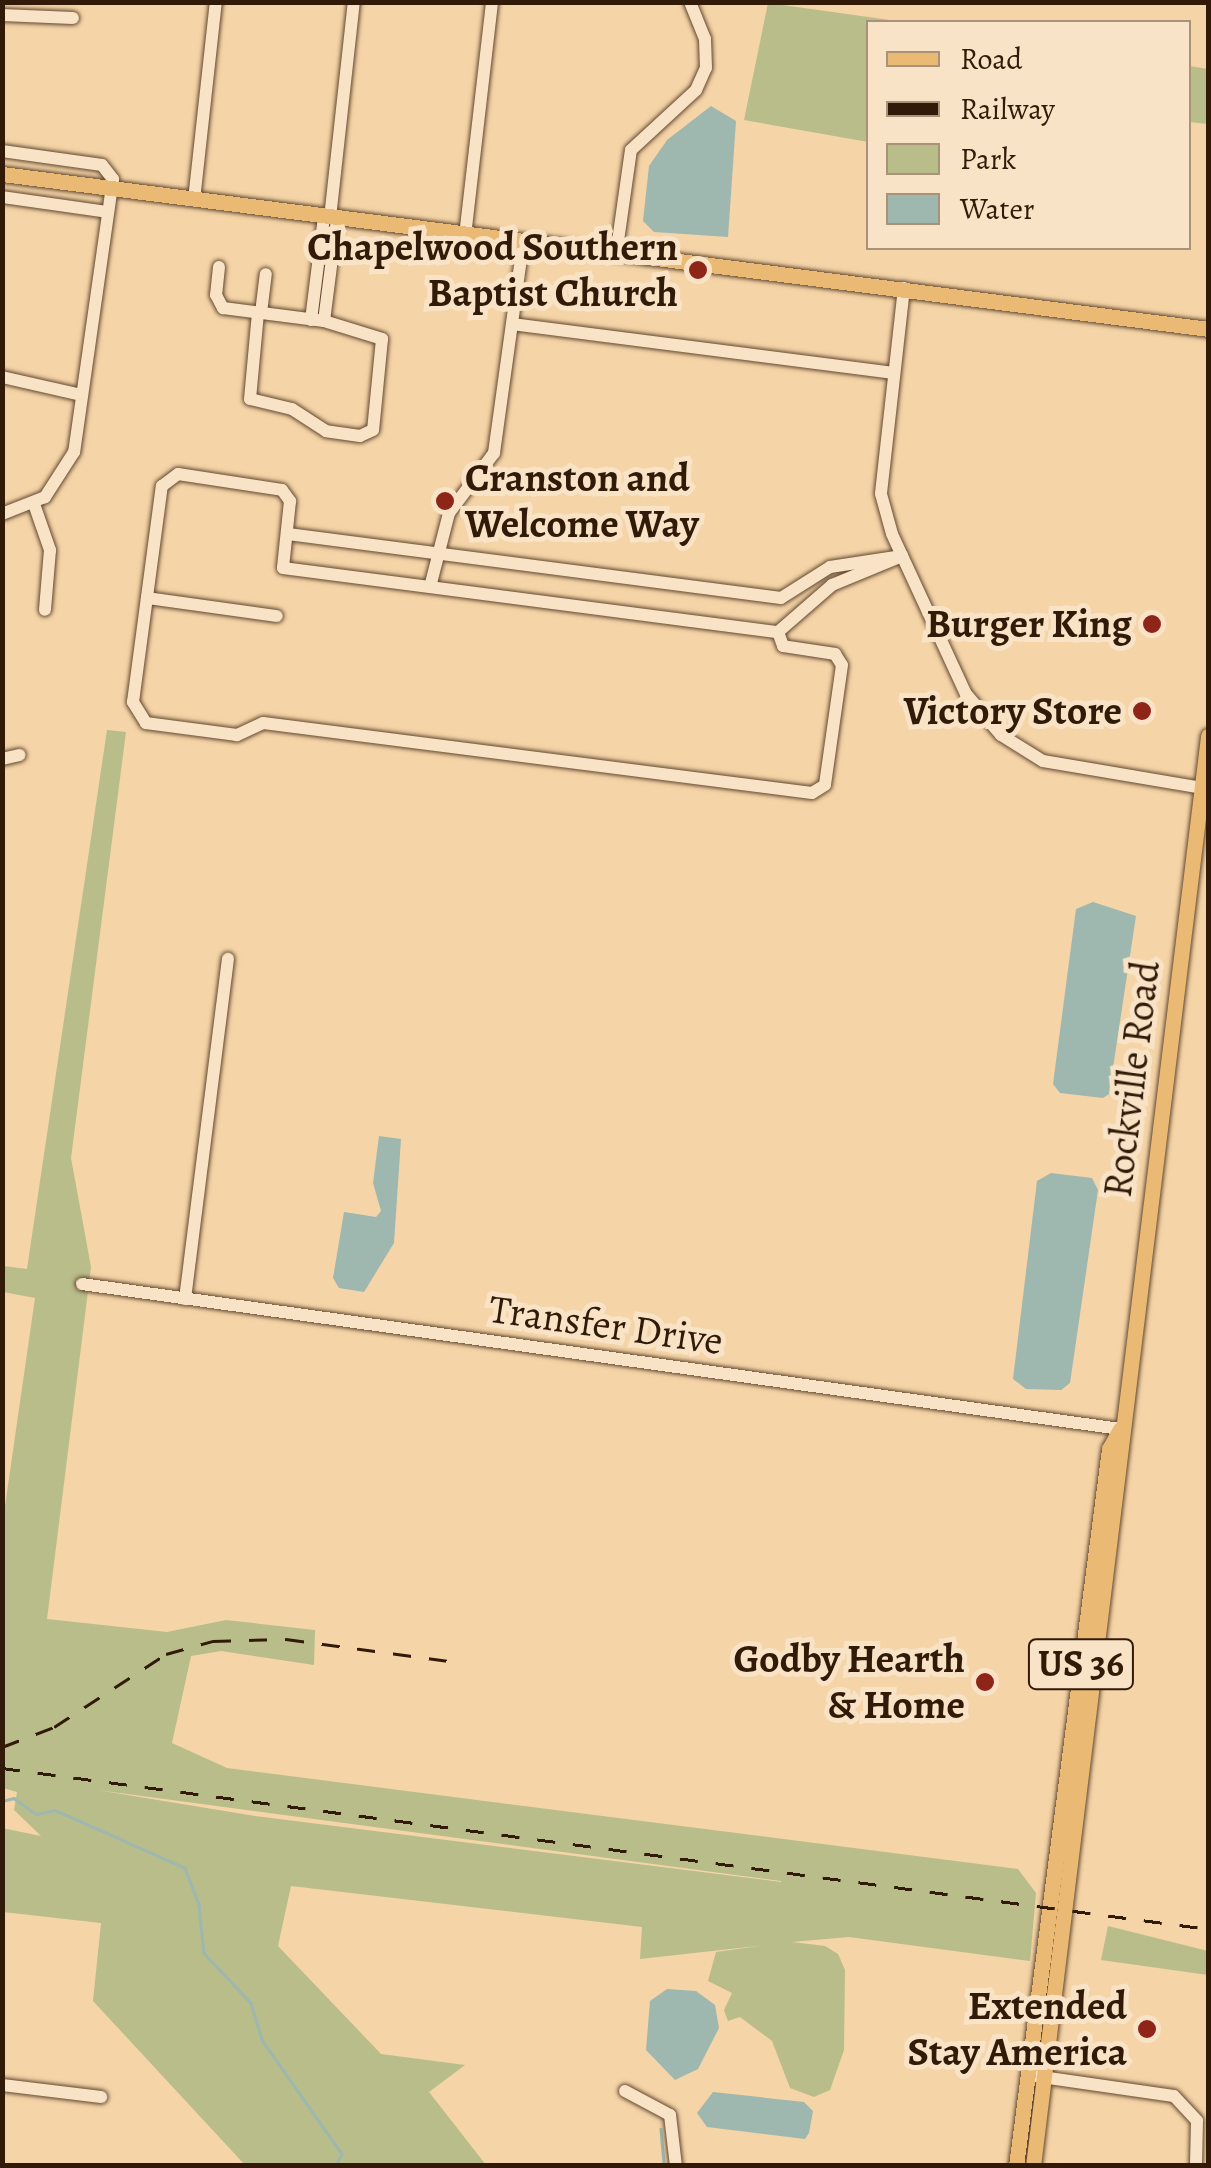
<!DOCTYPE html>
<style>
body{margin:0}
#map{position:relative;width:1211px;height:2168px;overflow:hidden;background:#f5d4a7;font-family:Alegreya,serif}
div>[style]{position:absolute}
[style*='--x']{left:calc(var(--x)*1px);top:calc(var(--y)*1px);width:calc(var(--w)*1px);rotate:calc(var(--a)*1deg)}
.green>*{inset:0;background:#b8bd8a}
.water>*{inset:0;background:#9eb7af}
.stream>*{height:2.5px;margin:-1.25px;padding:0 1.25px;transform-origin:1.25px;border-radius:1.25px;background:#9eb7af}
.roads{filter:drop-shadow(0 0 2px #624830) drop-shadow(0 0 2px #624830)}
.minor>*{height:12px;margin:-6px;padding:0 6px;transform-origin:6px;border-radius:6px;background:#f8e3c6}
.major>*{height:15px;margin:-7.5px;padding:0 7.5px;transform-origin:7.5px;border-radius:7.5px;background:#eaba74}
.rail>*{height:2.5px;margin-top:-1.25px;transform-origin:0;background:repeating-linear-gradient(90deg,#311a08 0 18px,transparent 0 36px)}
.dots>*{width:28px;height:28px;translate:-50% -50%;box-sizing:border-box;border:5px solid #f8e3c6;border-radius:50%}
span{translate:-50% -50%;white-space:nowrap;text-align:center;line-height:1.15;-webkit-text-stroke:10px #f8e3c6;paint-order:stroke}
.shield-label span{padding:2px 8px;background:#f8e3c6;border:2px solid;border-radius:8px;-webkit-text-stroke-width:0}
.shield-label{font-size:38px;color:#311a08;font-weight:700}
.poi-label{font-size:40px;color:#311a08;font-weight:700}
.right{translate:-100% -50%;text-align:right}
.left{translate:0 -50%;text-align:left}
.street-label{font-size:40px;color:#311a08}
.frame{position:absolute;inset:0;border:5px solid #311a08;pointer-events:none}
.legend{position:absolute;left:866px;top:20px;width:325px;height:230px;box-sizing:border-box;background:#f8e3c6;border:2px solid #a8937a;margin:0;padding:12px 18px;list-style:none;font-size:30px;color:#311a08}
.legend li{display:flex;align-items:center;gap:20px;height:50px}
.legend b{width:50px;border:2px solid #a8937a}
</style>
<div id="map">
<div class="green">
<i style="clip-path:polygon(768px 3px,904px 22px,868px 22px,868px 142px,744px 120px)"></i>
<i style="clip-path:polygon(1189px 66px,1208px 69px,1208px 124px,1189px 122px)"></i>
<i style="clip-path:polygon(evenodd,107px 730px,126px 732px,71px 1158px,91px 1267px,47px 1619px,167px 1632px,226px 1620px,315px 1630px,314px 1665px,221px 1651px,191px 1656px,172px 1743px,227px 1768px,1018px 1869px,1036px 1893px,1030px 1961px,849px 1937px,792px 1942px,825px 1946px,838px 1954px,845px 1970px,844px 2050px,830px 2090px,814px 2097px,790px 2088px,772px 2041px,740px 2017px,728px 2021px,724px 2010px,732px 1993px,708px 1981px,716px 1952px,766px 1945px,640px 1959px,642px 1927px,291px 1886px,278px 1946px,381px 2054px,465px 2065px,429px 2092px,486px 2165px,245px 2165px,93px 2001px,101px 1923px,3px 1912px,2px 1828px,41px 1836px,14px 1810px,17px 1792px,3px 1788px,3px 1520px,35px 1298px,3px 1292px,3px 1266px,27px 1269px,107px 730px,97px 1790px,781px 1881px,781px 1882px,255px 1816px,97px 1790px)"></i>
<i style="clip-path:polygon(1108px 1926px,1208px 1951px,1208px 1975px,1101px 1960px)"></i>
</div>
<div class="water">
<i style="clip-path:polygon(711px 106px,736px 121px,728px 237px,654px 232px,643px 221px,649px 166px,667px 140px)"></i>
<i style="clip-path:polygon(1093px 902px,1136px 916px,1109px 1094px,1103px 1098px,1060px 1093px,1053px 1084px,1076px 909px)"></i>
<i style="clip-path:polygon(379px 1136px,401px 1139px,394px 1243px,364px 1292px,339px 1288px,333px 1278px,344px 1212px,376px 1217px,381px 1211px,373px 1183px)"></i>
<i style="clip-path:polygon(1051px 1173px,1092px 1178px,1098px 1190px,1070px 1383px,1061px 1390px,1026px 1389px,1013px 1379px,1037px 1181px)"></i>
<i style="clip-path:polygon(667px 1989px,696px 1991px,715px 2005px,719px 2028px,698px 2069px,675px 2080px,646px 2050px,650px 2001px)"></i>
<i style="clip-path:polygon(713px 2092px,804px 2102px,813px 2111px,809px 2133px,805px 2139px,707px 2127px,697px 2113px)"></i>
</div>
<div class="stream">
<i style="--x:2;--y:1801;--w:12;--a:-14"></i>
<i style="--x:14;--y:1798;--w:27;--a:36"></i>
<i style="--x:36;--y:1814;--w:19;--a:-12"></i>
<i style="--x:55;--y:1810;--w:142;--a:24"></i>
<i style="--x:185;--y:1868;--w:40;--a:69"></i>
<i style="--x:199;--y:1905;--w:48;--a:84.1"></i>
<i style="--x:204;--y:1953;--w:69;--a:46.8"></i>
<i style="--x:251;--y:2003;--w:39;--a:73"></i>
<i style="--x:262;--y:2040;--w:139;--a:54.9"></i>
<i style="--x:342;--y:2154;--w:13;--a:117"></i>
<i style="--x:661;--y:2129;--w:37;--a:85"></i>
</div>
<div class="roads">
<div class="minor">
<i style="--x:2;--y:15;--w:71;--a:2.4"></i>
<i style="--x:2;--y:151;--w:101;--a:8"></i>
<i style="--x:102;--y:165;--w:18;--a:52"></i>
<i style="--x:113;--y:179;--w:276;--a:98.1"></i>
<i style="--x:74;--y:452;--w:54;--a:122.8"></i>
<i style="--x:45;--y:497;--w:46;--a:158.4"></i>
<i style="--x:2;--y:197;--w:107;--a:8.1"></i>
<i style="--x:194;--y:200;--w:199;--a:-83.7"></i>
<i style="--x:330;--y:218;--w:217;--a:-83.7"></i>
<i style="--x:465;--y:236;--w:236;--a:-83.4"></i>
<i style="--x:616;--y:255;--w:106;--a:-81.9"></i>
<i style="--x:631;--y:150;--w:88;--a:-42.7"></i>
<i style="--x:696;--y:90;--w:24;--a:-66"></i>
<i style="--x:706;--y:68;--w:29;--a:-92"></i>
<i style="--x:705;--y:39;--w:40;--a:-112"></i>
<i style="--x:219;--y:267;--w:28;--a:96"></i>
<i style="--x:216;--y:295;--w:15;--a:62"></i>
<i style="--x:223;--y:308;--w:102;--a:7.3"></i>
<i style="--x:324;--y:321;--w:61;--a:17.2"></i>
<i style="--x:382;--y:339;--w:91;--a:95.6"></i>
<i style="--x:373;--y:430;--w:14;--a:155"></i>
<i style="--x:360;--y:436;--w:34;--a:-172"></i>
<i style="--x:326;--y:431;--w:40;--a:-147.1"></i>
<i style="--x:292;--y:409;--w:43;--a:-166.6"></i>
<i style="--x:250;--y:399;--w:86;--a:-84.7"></i>
<i style="--x:904;--y:288;--w:207;--a:96.4"></i>
<i style="--x:881;--y:494;--w:41;--a:74.6"></i>
<i style="--x:892;--y:534;--w:176;--a:65.2"></i>
<i style="--x:966;--y:694;--w:54;--a:49.5"></i>
<i style="--x:1001;--y:735;--w:49;--a:31.8"></i>
<i style="--x:1043;--y:761;--w:161;--a:9.6"></i>
<i style="--x:261;--y:313;--w:39;--a:-83"></i>
<i style="--x:311;--y:320;--w:104;--a:-82.8"></i>
<i style="--x:324;--y:321;--w:103;--a:-82.7"></i>
<i style="--x:512;--y:324;--w:385;--a:7.3"></i>
<i style="--x:2;--y:377;--w:82;--a:12.7"></i>
<i style="--x:178;--y:474;--w:105;--a:8.7"></i>
<i style="--x:282;--y:490;--w:14;--a:54"></i>
<i style="--x:290;--y:501;--w:67;--a:96"></i>
<i style="--x:283;--y:568;--w:499;--a:7.4"></i>
<i style="--x:778;--y:632;--w:15;--a:70"></i>
<i style="--x:783;--y:646;--w:53;--a:8.7"></i>
<i style="--x:835;--y:654;--w:13;--a:58"></i>
<i style="--x:842;--y:665;--w:121;--a:98.1"></i>
<i style="--x:825;--y:785;--w:15;--a:148"></i>
<i style="--x:812;--y:793;--w:553;--a:-172.73"></i>
<i style="--x:263;--y:723;--w:29;--a:155"></i>
<i style="--x:237;--y:735;--w:92;--a:-172.5"></i>
<i style="--x:146;--y:723;--w:25;--a:-122"></i>
<i style="--x:133;--y:702;--w:218;--a:-82.4"></i>
<i style="--x:162;--y:486;--w:20;--a:-37"></i>
<i style="--x:34;--y:504;--w:49;--a:70.8"></i>
<i style="--x:50;--y:550;--w:60;--a:94.8"></i>
<i style="--x:288;--y:534;--w:497;--a:7.4"></i>
<i style="--x:781;--y:598;--w:58;--a:-32.3"></i>
<i style="--x:830;--y:567;--w:73;--a:-8.7"></i>
<i style="--x:430;--y:587;--w:76;--a:-75.6"></i>
<i style="--x:449;--y:513;--w:75;--a:-53.1"></i>
<i style="--x:494;--y:453;--w:212;--a:-82.1"></i>
<i style="--x:147;--y:598;--w:131;--a:7.9"></i>
<i style="--x:778;--y:632;--w:72;--a:-41"></i>
<i style="--x:832;--y:585;--w:76;--a:-22.5"></i>
<i style="--x:2;--y:759;--w:18;--a:-13"></i>
<i style="--x:82;--y:1284;--w:1048;--a:7.95"></i>
<i style="--x:185;--y:1299;--w:343;--a:-82.8"></i>
<i style="--x:1035;--y:2076;--w:140;--a:8.2"></i>
<i style="--x:1174;--y:2096;--w:34;--a:47"></i>
<i style="--x:1197;--y:2121;--w:45;--a:91.3"></i>
<i style="--x:2;--y:2085;--w:100;--a:6.9"></i>
<i style="--x:625;--y:2091;--w:51;--a:28.1"></i>
<i style="--x:670;--y:2115;--w:51;--a:83.3"></i>
</div>
<div class="major">
<i style="--x:2;--y:174;--w:1216;--a:7.32"></i>
<i style="--x:1016;--y:2166;--w:723;--a:-82.61"></i>
<i style="--x:1109;--y:1449;--w:23;--a:-61"></i>
<i style="--x:1033;--y:2166;--w:1441;--a:-83.02"></i>
</div>
</div>
<div class="rail">
<i style="--x:2;--y:1747;--w:56;--a:-21"></i>
<i style="--x:54;--y:1727;--w:134;--a:-33.1"></i>
<i style="--x:166;--y:1654;--w:49;--a:-15.5"></i>
<i style="--x:213;--y:1641;--w:73;--a:-1.6"></i>
<i style="--x:286;--y:1639;--w:172;--a:7.7"></i>
<i style="--x:2;--y:1768;--w:1217;--a:7.6"></i>
</div>
<div class="dots">
<i style="left:698px;top:270px;background:#8f2418"></i>
<i style="left:445px;top:501px;background:#8f2418"></i>
<i style="left:1152px;top:624px;background:#8f2418"></i>
<i style="left:1142px;top:711px;background:#8f2418"></i>
<i style="left:985px;top:1682px;background:#8f2418"></i>
<i style="left:1147px;top:2029px;background:#8f2418"></i>
</div>
<div class="shield-label">
<span style="left:1081px;top:1664px">US 36</span>
</div>
<div class="poi-label">
<span class="right" style="left:678px;top:270px">Chapelwood Southern<br>Baptist Church</span>
<span class="left" style="left:465px;top:501px">Cranston and<br>Welcome Way</span>
<span class="right" style="left:1132px;top:624px">Burger King</span>
<span class="right" style="left:1122px;top:711px">Victory Store</span>
<span class="right" style="left:965px;top:1682px">Godby Hearth<br>&amp; Home</span>
<span class="right" style="left:1127px;top:2029px">Extended<br>Stay America</span>
</div>
<div class="street-label">
<span style="left:1132px;top:1079px;rotate:-83deg">Rockville Road</span>
<span style="left:606px;top:1325px;rotate:8deg">Transfer Drive</span>
</div>
<div class="frame"></div>
<ul class="legend">
<li><b style="height:12px;background:#eaba74"></b>Road</li>
<li><b style="height:12px;background:#311a08"></b>Railway</li>
<li><b style="height:28px;background:#b8bd8a"></b>Park</li>
<li><b style="height:28px;background:#9eb7af"></b>Water</li>
</ul>
</div>
